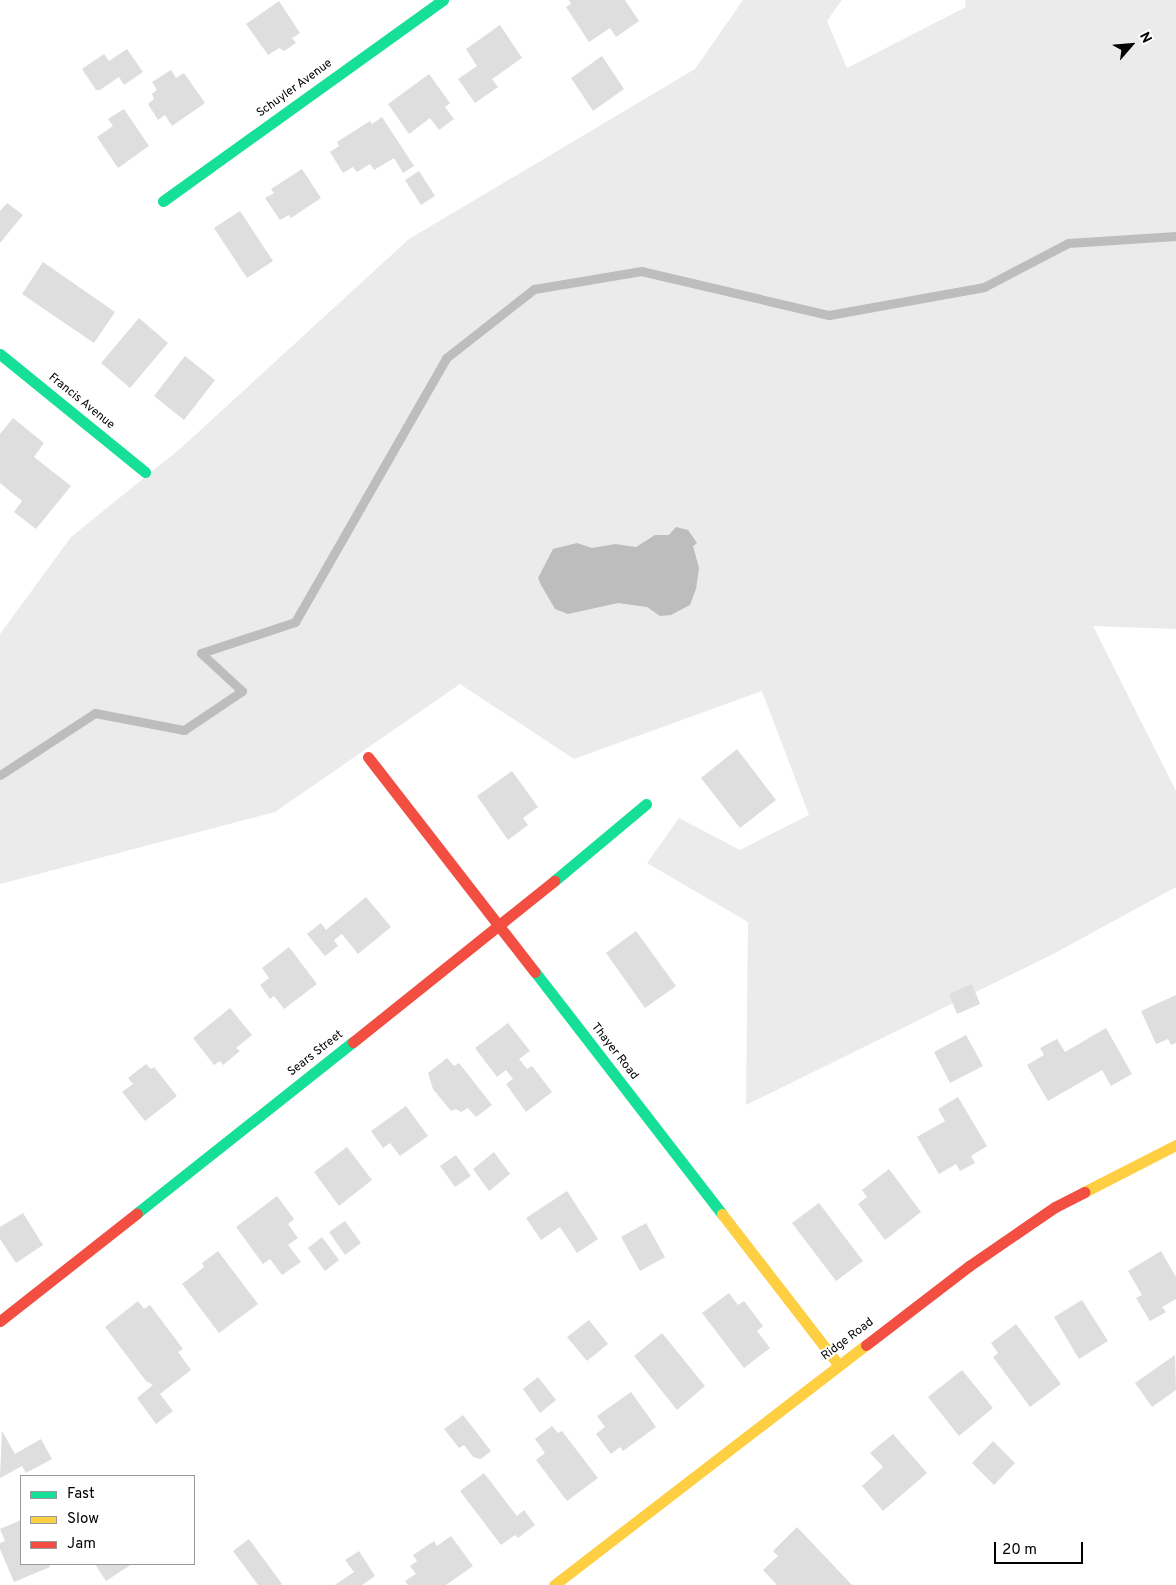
<!DOCTYPE html>
<style>
body{margin:0}
#map{position:relative;width:1176px;height:1585px;overflow:hidden;background:#fff;font-family:Overpass,sans-serif}
div>[style]{position:absolute}
[style*='--x']{left:calc(var(--x)*1px);top:calc(var(--y)*1px);width:calc(var(--w)*1px);rotate:calc(var(--a)*1deg)}
.green>*{inset:0;background:#ebebeb}
.water>*{inset:0;background:#bdbdbd}
.stream>*{height:9px;margin:-4.5px;padding:0 4.5px;transform-origin:4.5px;border-radius:4.5px;background:#bdbdbd}
.building>*{inset:0;background:#dedede}
.fast>*{height:11px;margin:-5.5px;padding:0 5.5px;transform-origin:5.5px;border-radius:5.5px;background:#16e098}
.slow>*{height:11px;margin:-5.5px;padding:0 5.5px;transform-origin:5.5px;border-radius:5.5px;background:#ffcf43}
.jam>*{height:11px;margin:-5.5px;padding:0 5.5px;transform-origin:5.5px;border-radius:5.5px;background:#f24e42}
span{translate:-50% -50%;white-space:nowrap;text-align:center;line-height:1.15;-webkit-text-stroke:4px #fff;paint-order:stroke}
.street-label{font-size:12px;color:#000}
.legend{position:absolute;left:20px;top:1475px;width:175px;height:90px;box-sizing:border-box;background:#fff;border:1px solid #999;margin:0;padding:6px 9px;list-style:none;font-size:15px;color:#000}
.legend li{display:flex;align-items:center;gap:10px;height:25px}
.legend b{width:25px;border:1px solid #999}
.north{position:absolute;left:1106px;top:20px;width:50px;height:50px;-webkit-text-stroke:4px #fff;paint-order:stroke;rotate:63deg;font-size:14px;font-weight:700;line-height:20px;text-align:center;color:#000}
.north::after{content:'';display:block;margin:auto;width:18px;height:22px;background:#000;clip-path:polygon(50% 0,100% 100%,50% 72%,0 100%)}
.scale{position:absolute;left:994px;top:1542px;width:89px;height:22px;box-sizing:border-box;border:2px solid #000;border-top:0;padding-left:6px;font-size:15px;line-height:18px;white-space:nowrap;color:#000;-webkit-text-stroke:4px #fff;paint-order:stroke}
</style>
<div id="map">
<div class="green">
<i style="clip-path:polygon(743px 0,842px 0,827px 21px,847px 68px,966px 7px,965px 0,1176px 0,1176px 629px,1093px 626px,1176px 791px,1176px 887px,1055px 953px,746px 1105px,748px 922px,647px 863px,679px 818px,740px 850px,809px 815px,762px 691px,574px 759px,460px 684px,275px 812px,0 884px,0 634px,71px 537px,181px 448px,409px 239px,695px 69px)"></i>
</div>
<div class="water">
<i style="clip-path:polygon(676px 527px,688px 530px,697px 543px,693px 546px,699px 568px,696px 589px,690px 605px,671px 615px,660px 616px,647px 607px,618px 603px,568px 614px,555px 609px,541px 585px,538px 578px,553px 549px,577px 543px,592px 548px,615px 544px,636px 547px,655px 535px,669px 535px)"></i>
</div>
<div class="stream">
<i style="--x:0;--y:775;--w:113;--a:-33.1"></i>
<i style="--x:95;--y:713;--w:91;--a:10.8"></i>
<i style="--x:184;--y:730;--w:70;--a:-33.9"></i>
<i style="--x:242;--y:691;--w:56;--a:-137.2"></i>
<i style="--x:201;--y:653;--w:99;--a:-18.3"></i>
<i style="--x:295;--y:622;--w:304;--a:-60.2"></i>
<i style="--x:446;--y:358;--w:112;--a:-38.1"></i>
<i style="--x:534;--y:289;--w:109;--a:-9.5"></i>
<i style="--x:641;--y:271;--w:193;--a:13.2"></i>
<i style="--x:829;--y:315;--w:158;--a:-10.2"></i>
<i style="--x:984;--y:287;--w:95;--a:-27.6"></i>
<i style="--x:1068;--y:243;--w:108;--a:-3.7"></i>
</div>
<div class="building">
<i style="clip-path:polygon(569px 0,625px 0,639px 21px,616px 37px,610px 28px,589px 42px,566px 7px,571px 4px)"></i>
<i style="clip-path:polygon(279px 1px,300px 33px,292px 38px,296px 43px,284px 51px,279px 48px,268px 55px,246px 24px)"></i>
<i style="clip-path:polygon(500px 25px,522px 58px,492px 79px,498px 87px,475px 103px,458px 79px,477px 66px,466px 49px)"></i>
<i style="clip-path:polygon(127px 49px,143px 72px,124px 85px,119px 77px,100px 90px,96px 90px,82px 69px,104px 54px,109px 61px)"></i>
<i style="clip-path:polygon(602px 56px,624px 89px,593px 111px,571px 78px)"></i>
<i style="clip-path:polygon(171px 70px,176px 78px,184px 73px,205px 103px,172px 126px,165px 115px,158px 120px,148px 104px,154px 99px,152px 94px,157px 90px,152px 82px)"></i>
<i style="clip-path:polygon(429px 74px,450px 103px,445px 107px,454px 119px,439px 130px,430px 118px,409px 134px,388px 104px)"></i>
<i style="clip-path:polygon(124px 109px,149px 146px,118px 168px,97px 137px,113px 126px,108px 119px)"></i>
<i style="clip-path:polygon(382px 117px,414px 166px,403px 173px,394px 158px,374px 170px,370px 164px,357px 172px,353px 167px,343px 173px,330px 152px,339px 146px,337px 142px,370px 121px,372px 124px)"></i>
<i style="clip-path:polygon(302px 169px,321px 198px,291px 218px,289px 215px,280px 220px,265px 198px,274px 193px,271px 189px)"></i>
<i style="clip-path:polygon(419px 171px,435px 196px,421px 205px,405px 180px)"></i>
<i style="clip-path:polygon(7px 203px,23px 215px,0 243px,0 211px)"></i>
<i style="clip-path:polygon(240px 211px,273px 261px,247px 278px,214px 228px)"></i>
<i style="clip-path:polygon(43px 262px,115px 312px,94px 343px,22px 294px)"></i>
<i style="clip-path:polygon(139px 318px,168px 343px,130px 388px,101px 363px)"></i>
<i style="clip-path:polygon(185px 356px,215px 380px,184px 420px,154px 396px)"></i>
<i style="clip-path:polygon(13px 418px,44px 443px,34px 457px,71px 486px,36px 529px,14px 512px,22px 501px,0 483px,0 434px)"></i>
<i style="clip-path:polygon(737px 749px,776px 800px,740px 828px,701px 778px)"></i>
<i style="clip-path:polygon(512px 771px,538px 807px,523px 818px,528px 825px,508px 840px,477px 796px)"></i>
<i style="clip-path:polygon(366px 897px,391px 927px,358px 954px,342px 934px,334px 940px,338px 946px,325px 956px,307px 934px,321px 923px,326px 930px)"></i>
<i style="clip-path:polygon(636px 931px,676px 986px,645px 1008px,606px 953px)"></i>
<i style="clip-path:polygon(289px 947px,317px 984px,284px 1009px,274px 996px,270px 999px,260px 985px,269px 978px,262px 968px)"></i>
<i style="clip-path:polygon(972px 984px,980px 1004px,957px 1014px,949px 994px)"></i>
<i style="clip-path:polygon(1176px 995px,1176px 1043px,1171px 1045px,1168px 1039px,1156px 1044px,1141px 1011px)"></i>
<i style="clip-path:polygon(230px 1008px,252px 1035px,236px 1048px,240px 1051px,223px 1065px,220px 1061px,214px 1065px,193px 1038px)"></i>
<i style="clip-path:polygon(508px 1023px,530px 1051px,519px 1059px,527px 1069px,532px 1066px,552px 1092px,526px 1112px,506px 1084px,513px 1079px,506px 1070px,497px 1077px,475px 1048px)"></i>
<i style="clip-path:polygon(1106px 1028px,1132px 1074px,1111px 1086px,1102px 1070px,1048px 1101px,1027px 1065px,1044px 1055px,1040px 1048px,1057px 1039px,1065px 1052px)"></i>
<i style="clip-path:polygon(966px 1035px,983px 1066px,950px 1083px,934px 1052px)"></i>
<i style="clip-path:polygon(447px 1058px,454px 1066px,459px 1063px,492px 1105px,476px 1117px,468px 1108px,461px 1112px,456px 1109px,451px 1111px,433px 1089px,428px 1073px)"></i>
<i style="clip-path:polygon(146px 1064px,151px 1069px,154px 1067px,177px 1096px,145px 1121px,122px 1092px,133px 1084px,128px 1078px)"></i>
<i style="clip-path:polygon(958px 1097px,987px 1146px,971px 1156px,975px 1163px,960px 1171px,956px 1164px,939px 1174px,917px 1137px,945px 1121px,938px 1109px)"></i>
<i style="clip-path:polygon(406px 1106px,428px 1136px,400px 1156px,390px 1143px,383px 1148px,371px 1131px)"></i>
<i style="clip-path:polygon(347px 1147px,372px 1180px,339px 1206px,314px 1172px)"></i>
<i style="clip-path:polygon(494px 1152px,510px 1174px,489px 1191px,473px 1169px)"></i>
<i style="clip-path:polygon(456px 1155px,471px 1176px,455px 1187px,440px 1166px)"></i>
<i style="clip-path:polygon(889px 1169px,921px 1212px,885px 1240px,858px 1204px,867px 1197px,862px 1190px)"></i>
<i style="clip-path:polygon(567px 1191px,598px 1239px,577px 1253px,560px 1227px,541px 1240px,526px 1218px)"></i>
<i style="clip-path:polygon(277px 1196px,294px 1219px,288px 1224px,298px 1238px,288px 1245px,301px 1262px,282px 1275px,270px 1259px,263px 1264px,236px 1227px)"></i>
<i style="clip-path:polygon(819px 1203px,863px 1261px,836px 1281px,792px 1223px)"></i>
<i style="clip-path:polygon(23px 1213px,43px 1245px,16px 1263px,0 1239px,0 1227px)"></i>
<i style="clip-path:polygon(345px 1221px,361px 1243px,345px 1255px,329px 1232px)"></i>
<i style="clip-path:polygon(646px 1223px,665px 1257px,640px 1271px,621px 1237px)"></i>
<i style="clip-path:polygon(322px 1237px,339px 1260px,325px 1271px,308px 1248px)"></i>
<i style="clip-path:polygon(218px 1251px,258px 1304px,219px 1333px,182px 1284px,204px 1267px,202px 1263px)"></i>
<i style="clip-path:polygon(1161px 1251px,1176px 1277px,1176px 1299px,1162px 1307px,1166px 1312px,1150px 1321px,1136px 1298px,1142px 1295px,1128px 1271px)"></i>
<i style="clip-path:polygon(729px 1293px,738px 1305px,744px 1301px,763px 1326px,757px 1331px,770px 1348px,744px 1368px,702px 1313px)"></i>
<i style="clip-path:polygon(1082px 1300px,1108px 1341px,1079px 1359px,1054px 1317px)"></i>
<i style="clip-path:polygon(138px 1301px,144px 1309px,150px 1305px,183px 1349px,178px 1352px,191px 1370px,160px 1394px,173px 1411px,156px 1424px,137px 1398px,153px 1385px,146px 1381px,105px 1327px)"></i>
<i style="clip-path:polygon(589px 1320px,608px 1344px,587px 1361px,567px 1337px)"></i>
<i style="clip-path:polygon(1016px 1324px,1061px 1384px,1030px 1407px,993px 1357px,998px 1353px,991px 1343px)"></i>
<i style="clip-path:polygon(662px 1333px,705px 1386px,677px 1410px,634px 1356px)"></i>
<i style="clip-path:polygon(1175px 1355px,1176px 1390px,1152px 1407px,1135px 1383px)"></i>
<i style="clip-path:polygon(962px 1370px,993px 1408px,959px 1436px,928px 1397px)"></i>
<i style="clip-path:polygon(538px 1377px,556px 1400px,540px 1413px,523px 1389px)"></i>
<i style="clip-path:polygon(631px 1392px,656px 1427px,623px 1451px,620px 1447px,611px 1454px,596px 1434px,605px 1427px,597px 1416px)"></i>
<i style="clip-path:polygon(463px 1415px,491px 1451px,481px 1459px,473px 1457px,464px 1445px,459px 1448px,444px 1429px)"></i>
<i style="clip-path:polygon(552px 1426px,558px 1433px,562px 1431px,598px 1478px,567px 1501px,536px 1460px,545px 1453px,535px 1439px)"></i>
<i style="clip-path:polygon(2px 1431px,15px 1454px,41px 1439px,52px 1459px,26px 1473px,22px 1466px,0 1478px)"></i>
<i style="clip-path:polygon(893px 1434px,927px 1473px,883px 1511px,862px 1486px,883px 1467px,870px 1453px)"></i>
<i style="clip-path:polygon(993px 1441px,1015px 1463px,994px 1485px,972px 1463px)"></i>
<i style="clip-path:polygon(484px 1473px,517px 1516px,524px 1510px,535px 1525px,518px 1538px,515px 1535px,501px 1545px,460px 1491px)"></i>
<i style="clip-path:polygon(21px 1520px,21px 1564px,49px 1564px,50px 1567px,14px 1582px,0 1549px,0 1543px,5px 1541px,0 1529px)"></i>
<i style="clip-path:polygon(797px 1527px,852px 1585px,777px 1585px,763px 1570px,778px 1556px,773px 1551px)"></i>
<i style="clip-path:polygon(451px 1536px,473px 1566px,446px 1585px,408px 1585px,405px 1581px,416px 1574px,410px 1566px,417px 1561px,413px 1555px,434px 1541px,437px 1546px)"></i>
<i style="clip-path:polygon(249px 1539px,282px 1584px,280px 1585px,258px 1585px,233px 1551px)"></i>
<i style="clip-path:polygon(359px 1551px,375px 1576px,362px 1585px,335px 1585px,354px 1572px,345px 1560px)"></i>
<i style="clip-path:polygon(95px 1564px,132px 1564px,106px 1581px)"></i>
</div>
<div class="fast">
<i style="--x:163;--y:201;--w:345;--a:-35.7"></i>
<i style="--x:0;--y:354;--w:187;--a:39.1"></i>
<i style="--x:554;--y:881;--w:120;--a:-39.9"></i>
<i style="--x:535;--y:972;--w:306;--a:52.3"></i>
<i style="--x:137;--y:1213;--w:275;--a:-38.4"></i>
</div>
<div class="slow">
<i style="--x:1084;--y:1192;--w:103;--a:-27.1"></i>
<i style="--x:722;--y:1214;--w:190;--a:52.3"></i>
<i style="--x:554;--y:1585;--w:394;--a:-37.6"></i>
</div>
<div class="jam">
<i style="--x:368;--y:757;--w:272;--a:52.2"></i>
<i style="--x:353;--y:1042;--w:258;--a:-38.7"></i>
<i style="--x:0;--y:1321;--w:174;--a:-38.2"></i>
<i style="--x:866;--y:1345;--w:130;--a:-37.5"></i>
<i style="--x:969;--y:1266;--w:104;--a:-34.5"></i>
<i style="--x:1055;--y:1207;--w:33;--a:-27"></i>
</div>
<div class="street-label">
<span style="left:295px;top:89px;rotate:-36deg">Schuyler Avenue</span>
<span style="left:81px;top:402px;rotate:39deg">Francis Avenue</span>
<span style="left:614px;top:1052px;rotate:52deg">Thayer Road</span>
<span style="left:316px;top:1054px;rotate:-38deg">Sears Street</span>
<span style="left:848px;top:1340px;rotate:-37deg">Ridge Road</span>
</div>
<ul class="legend">
<li><b style="height:6px;background:#16e098"></b>Fast</li>
<li><b style="height:6px;background:#ffcf43"></b>Slow</li>
<li><b style="height:6px;background:#f24e42"></b>Jam</li>
</ul>
<div class="north">N</div>
<div class="scale">20 m</div>
</div>
